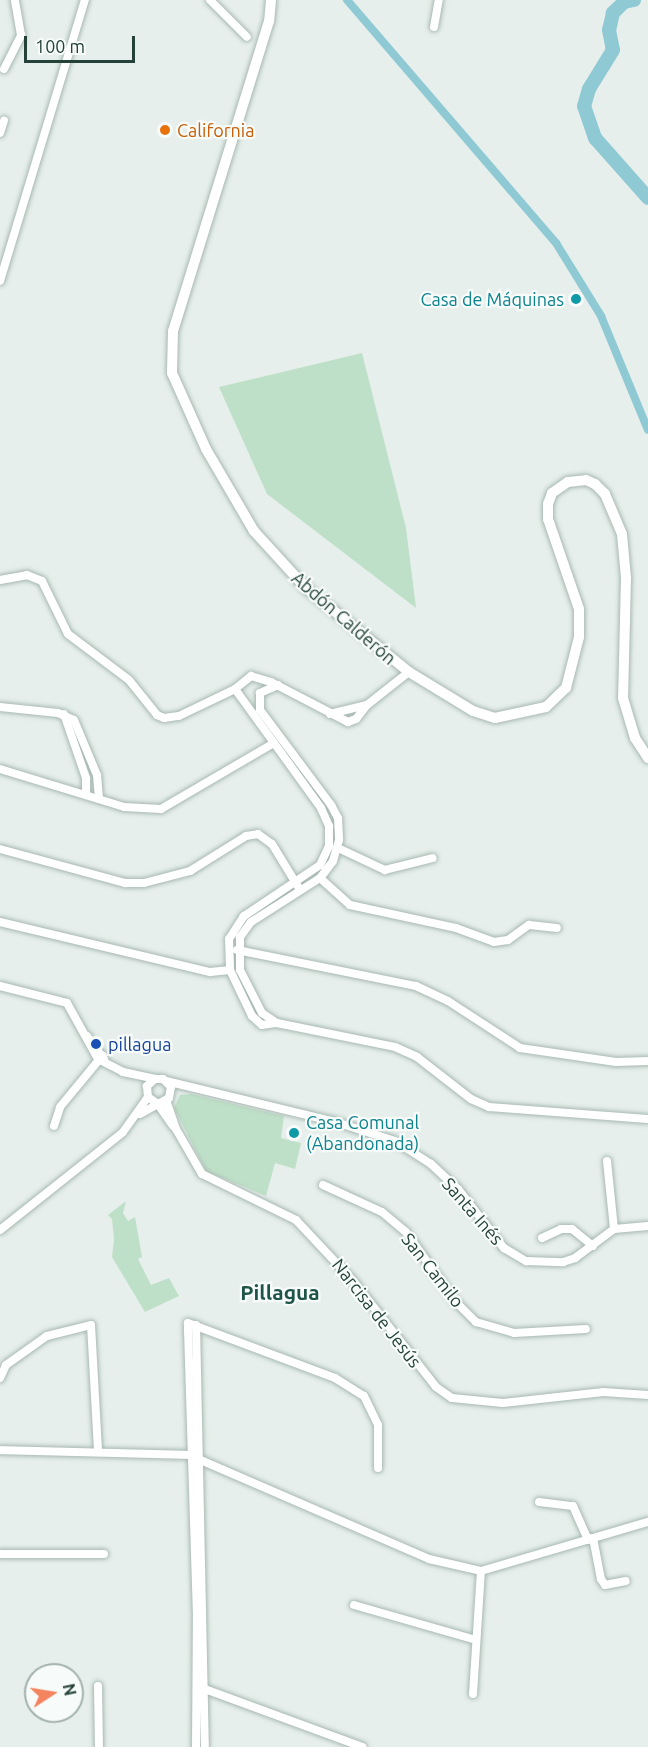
<!DOCTYPE html>
<meta charset="utf-8">
<style>
body{margin:0}
#map{position:relative;width:648px;height:1747px;overflow:hidden;background:#e6efeb;font-family:Ubuntu,sans-serif}
div>[style]{position:absolute}
[style*='--x']{left:calc(var(--x)*1px);top:calc(var(--y)*1px);width:calc(var(--w)*1px);rotate:calc(var(--a)*1deg)}
.green>*{inset:0;background:#bfe0c8}
.canal>*{height:8px;margin:-4px;padding:0 4px;transform-origin:4px;border-radius:4px;background:#8ec9d4}
.river>*{height:14px;margin:-7px;padding:0 7px;transform-origin:7px;border-radius:7px;background:#8ec9d4}
.roads{filter:drop-shadow(0 0 2px #a8b8b2) drop-shadow(0 0 2px #a8b8b2)}
.minor>*{height:8px;margin:-4px;padding:0 4px;transform-origin:4px;border-radius:4px;background:#fff}
.tertiary>*{height:10px;margin:-5px;padding:0 5px;transform-origin:5px;border-radius:5px;background:#fff}
.dots>*{width:16px;height:16px;translate:-50% -50%;box-sizing:border-box;border:3px solid #f7fbf9;border-radius:50%}
span{translate:-50% -50%;white-space:nowrap;text-align:center;line-height:1.15;-webkit-text-stroke:4.5px #f7fbf9;paint-order:stroke}
.food-label{font-size:18px;color:#c56008}
.left{translate:0 -50%;text-align:left}
.culture-label{font-size:18px;color:#0d838f}
.right{translate:-100% -50%;text-align:right}
.street-label{font-size:18px;color:#24423a}
.transit-label{font-size:18px;color:#164399}
.quarter-label{font-size:21px;color:#1f5548;font-weight:700}
.north{position:absolute;left:24px;top:1663px;width:60px;height:60px;box-sizing:border-box;background:#f7fbf9;border:2px solid #a3b1ad;border-radius:50%;rotate:78deg;font-size:16px;font-weight:700;line-height:24px;text-align:center;color:#24423a}
.north::after{content:'';display:block;margin:auto;width:21px;height:27px;background:#f4845f;clip-path:polygon(50% 0,100% 100%,50% 72%,0 100%)}
.scale{position:absolute;left:24px;top:36px;width:111px;height:27px;box-sizing:border-box;border:3px solid #24423a;border-top:0;padding-left:8px;font-size:18px;line-height:21px;white-space:nowrap;color:#24423a;-webkit-text-stroke:4px #f7fbf9;paint-order:stroke}
</style>
<div id="map">
<div class="green">
<i style="clip-path:polygon(362px 353px,406px 528px,416px 608px,267px 494px,219px 387px)"></i>
<i style="clip-path:polygon(191px 1094px,284px 1116px,281px 1138px,301px 1143px,295px 1169px,275px 1163px,266px 1196px,206px 1171px,174px 1108px,180px 1095px)"></i>
<i style="clip-path:polygon(126px 1201px,123px 1213px,128px 1221px,135px 1217px,142px 1257px,138px 1259px,151px 1285px,169px 1278px,179px 1296px,145px 1312px,112px 1257px,114px 1239px,112px 1219px,108px 1215px)"></i>
</div>
<div class="canal">
<i style="--x:347;--y:0;--w:321;--a:49.3"></i>
<i style="--x:556;--y:243;--w:86;--a:58.3"></i>
<i style="--x:601;--y:316;--w:123;--a:67.6"></i>
</div>
<div class="river">
<i style="--x:634;--y:0;--w:10;--a:169"></i>
<i style="--x:624;--y:2;--w:16;--a:135"></i>
<i style="--x:613;--y:13;--w:17;--a:103"></i>
<i style="--x:609;--y:30;--w:20;--a:79"></i>
<i style="--x:613;--y:50;--w:46;--a:121.6"></i>
<i style="--x:589;--y:89;--w:18;--a:106"></i>
<i style="--x:584;--y:106;--w:34;--a:71"></i>
<i style="--x:595;--y:138;--w:80;--a:48.5"></i>
</div>
<div class="roads">
<div class="minor">
<i style="--x:210;--y:0;--w:52;--a:45"></i>
<i style="--x:434;--y:27;--w:27;--a:-80"></i>
<i style="--x:4;--y:69;--w:38;--a:-63"></i>
<i style="--x:21;--y:35;--w:36;--a:-100"></i>
<i style="--x:0;--y:133;--w:13;--a:-72"></i>
<i style="--x:0;--y:281;--w:294;--a:-73.2"></i>
<i style="--x:0;--y:580;--w:27;--a:-10"></i>
<i style="--x:27;--y:575;--w:16;--a:22"></i>
<i style="--x:42;--y:581;--w:59;--a:63.9"></i>
<i style="--x:68;--y:634;--w:76;--a:37"></i>
<i style="--x:129;--y:680;--w:45;--a:51.3"></i>
<i style="--x:157;--y:715;--w:8;--a:23"></i>
<i style="--x:164;--y:718;--w:15;--a:-8"></i>
<i style="--x:179;--y:716;--w:62;--a:-25.7"></i>
<i style="--x:235;--y:689;--w:21;--a:-39"></i>
<i style="--x:251;--y:676;--w:21;--a:17"></i>
<i style="--x:271;--y:682;--w:87;--a:27.5"></i>
<i style="--x:348;--y:722;--w:9;--a:-21"></i>
<i style="--x:356;--y:719;--w:18;--a:-52"></i>
<i style="--x:367;--y:705;--w:53;--a:-38.2"></i>
<i style="--x:278;--y:685;--w:20;--a:156"></i>
<i style="--x:260;--y:693;--w:17;--a:90"></i>
<i style="--x:260;--y:710;--w:119;--a:53.2"></i>
<i style="--x:331;--y:805;--w:15;--a:62"></i>
<i style="--x:338;--y:818;--w:22;--a:87"></i>
<i style="--x:339;--y:840;--w:22;--a:106"></i>
<i style="--x:333;--y:861;--w:21;--a:127"></i>
<i style="--x:320;--y:878;--w:82;--a:147.5"></i>
<i style="--x:251;--y:922;--w:19;--a:126"></i>
<i style="--x:240;--y:937;--w:33;--a:90"></i>
<i style="--x:240;--y:970;--w:48;--a:62.9"></i>
<i style="--x:262;--y:1013;--w:18;--a:34"></i>
<i style="--x:277;--y:1023;--w:120;--a:11.5"></i>
<i style="--x:395;--y:1047;--w:24;--a:24"></i>
<i style="--x:417;--y:1057;--w:68;--a:37.9"></i>
<i style="--x:471;--y:1099;--w:20;--a:24"></i>
<i style="--x:489;--y:1107;--w:159;--a:4.3"></i>
<i style="--x:235;--y:689;--w:147;--a:54.1"></i>
<i style="--x:321;--y:808;--w:20;--a:66"></i>
<i style="--x:329;--y:826;--w:20;--a:90"></i>
<i style="--x:329;--y:846;--w:21;--a:115"></i>
<i style="--x:320;--y:865;--w:92;--a:146.1"></i>
<i style="--x:244;--y:916;--w:27;--a:123"></i>
<i style="--x:229;--y:939;--w:31;--a:88"></i>
<i style="--x:230;--y:970;--w:51;--a:64.4"></i>
<i style="--x:252;--y:1016;--w:13;--a:42"></i>
<i style="--x:262;--y:1025;--w:15;--a:-8"></i>
<i style="--x:0;--y:707;--w:58;--a:5.9"></i>
<i style="--x:58;--y:713;--w:17;--a:24"></i>
<i style="--x:74;--y:720;--w:60;--a:67.3"></i>
<i style="--x:97;--y:775;--w:24;--a:85"></i>
<i style="--x:64;--y:714;--w:68;--a:71"></i>
<i style="--x:86;--y:778;--w:16;--a:90"></i>
<i style="--x:330;--y:714;--w:38;--a:-14"></i>
<i style="--x:0;--y:769;--w:130;--a:17"></i>
<i style="--x:124;--y:807;--w:37;--a:3"></i>
<i style="--x:161;--y:809;--w:131;--a:-30.3"></i>
<i style="--x:338;--y:848;--w:52;--a:25.1"></i>
<i style="--x:385;--y:870;--w:49;--a:-14"></i>
<i style="--x:0;--y:849;--w:130;--a:15.2"></i>
<i style="--x:125;--y:883;--w:19;--a:0"></i>
<i style="--x:144;--y:883;--w:48;--a:-14.6"></i>
<i style="--x:190;--y:871;--w:66;--a:-32"></i>
<i style="--x:246;--y:836;--w:12;--a:-9"></i>
<i style="--x:258;--y:834;--w:17;--a:36"></i>
<i style="--x:272;--y:844;--w:52;--a:58.5"></i>
<i style="--x:320;--y:878;--w:40;--a:42"></i>
<i style="--x:350;--y:905;--w:108;--a:12.2"></i>
<i style="--x:456;--y:928;--w:40;--a:20.2"></i>
<i style="--x:494;--y:942;--w:14;--a:-8"></i>
<i style="--x:508;--y:940;--w:26;--a:-36"></i>
<i style="--x:529;--y:925;--w:28;--a:6"></i>
<i style="--x:0;--y:922;--w:216;--a:13.4"></i>
<i style="--x:210;--y:972;--w:20;--a:-6"></i>
<i style="--x:237;--y:950;--w:183;--a:11.4"></i>
<i style="--x:416;--y:986;--w:35;--a:25"></i>
<i style="--x:448;--y:1001;--w:86;--a:33.1"></i>
<i style="--x:520;--y:1048;--w:97;--a:8.3"></i>
<i style="--x:616;--y:1062;--w:32;--a:-2"></i>
<i style="--x:0;--y:986;--w:69;--a:14.2"></i>
<i style="--x:67;--y:1003;--w:64;--a:61"></i>
<i style="--x:98;--y:1059;--w:28;--a:27"></i>
<i style="--x:123;--y:1072;--w:33;--a:12"></i>
<i style="--x:87;--y:1036;--w:29;--a:54"></i>
<i style="--x:166;--y:1081;--w:175;--a:13.6"></i>
<i style="--x:336;--y:1122;--w:62;--a:17.9"></i>
<i style="--x:395;--y:1141;--w:43;--a:32.6"></i>
<i style="--x:431;--y:1164;--w:37;--a:43"></i>
<i style="--x:458;--y:1189;--w:75;--a:52.1"></i>
<i style="--x:504;--y:1248;--w:26;--a:31"></i>
<i style="--x:526;--y:1261;--w:37;--a:2"></i>
<i style="--x:563;--y:1262;--w:13;--a:-18"></i>
<i style="--x:575;--y:1258;--w:49;--a:-36.6"></i>
<i style="--x:614;--y:1229;--w:34;--a:-5"></i>
<i style="--x:166;--y:1100;--w:31;--a:71"></i>
<i style="--x:176;--y:1129;--w:52;--a:60"></i>
<i style="--x:202;--y:1174;--w:105;--a:26.1"></i>
<i style="--x:296;--y:1220;--w:85;--a:46.9"></i>
<i style="--x:354;--y:1282;--w:133;--a:52"></i>
<i style="--x:436;--y:1387;--w:19;--a:35"></i>
<i style="--x:452;--y:1398;--w:51;--a:5.6"></i>
<i style="--x:503;--y:1403;--w:101;--a:-6.3"></i>
<i style="--x:603;--y:1392;--w:45;--a:3.8"></i>
<i style="--x:157;--y:1103;--w:28;--a:55"></i>
<i style="--x:140;--y:1114;--w:33;--a:-29"></i>
<i style="--x:169;--y:1098;--w:11;--a:-80"></i>
<i style="--x:171;--y:1087;--w:11;--a:-135"></i>
<i style="--x:163;--y:1079;--w:8;--a:180"></i>
<i style="--x:155;--y:1079;--w:11;--a:139"></i>
<i style="--x:147;--y:1086;--w:11;--a:85"></i>
<i style="--x:148;--y:1097;--w:9;--a:36"></i>
<i style="--x:54;--y:1126;--w:20;--a:-72"></i>
<i style="--x:60;--y:1107;--w:67;--a:-50.4"></i>
<i style="--x:607;--y:1161;--w:68;--a:84.1"></i>
<i style="--x:323;--y:1185;--w:65;--a:24.6"></i>
<i style="--x:382;--y:1212;--w:31;--a:40"></i>
<i style="--x:406;--y:1232;--w:85;--a:54.6"></i>
<i style="--x:455;--y:1301;--w:30;--a:45"></i>
<i style="--x:476;--y:1322;--w:40;--a:16"></i>
<i style="--x:514;--y:1333;--w:72;--a:-3.2"></i>
<i style="--x:0;--y:1230;--w:157;--a:-38.5"></i>
<i style="--x:123;--y:1132;--w:43;--a:-54.5"></i>
<i style="--x:542;--y:1238;--w:21;--a:-25"></i>
<i style="--x:561;--y:1229;--w:11;--a:0"></i>
<i style="--x:572;--y:1229;--w:27;--a:39"></i>
<i style="--x:196;--y:1325;--w:422;--a:88.8"></i>
<i style="--x:0;--y:1378;--w:14;--a:-65"></i>
<i style="--x:6;--y:1365;--w:50;--a:-35.3"></i>
<i style="--x:47;--y:1336;--w:45;--a:-14"></i>
<i style="--x:91;--y:1325;--w:125;--a:86.8"></i>
<i style="--x:0;--y:1450;--w:189;--a:1.5"></i>
<i style="--x:189;--y:1455;--w:262;--a:23.4"></i>
<i style="--x:429;--y:1559;--w:53;--a:13"></i>
<i style="--x:481;--y:1571;--w:174;--a:-16.4"></i>
<i style="--x:539;--y:1502;--w:34;--a:7"></i>
<i style="--x:573;--y:1506;--w:37;--a:66"></i>
<i style="--x:593;--y:1538;--w:42;--a:79"></i>
<i style="--x:601;--y:1579;--w:7;--a:56"></i>
<i style="--x:605;--y:1585;--w:21;--a:-11"></i>
<i style="--x:0;--y:1554;--w:104;--a:0"></i>
<i style="--x:354;--y:1605;--w:127;--a:16"></i>
<i style="--x:98;--y:1686;--w:61;--a:89.1"></i>
<i style="--x:202;--y:1688;--w:171;--a:20.2"></i>
<i style="--x:473;--y:1694;--w:123;--a:-86.3"></i>
<i style="--x:196;--y:1747;--w:130;--a:-89.6"></i>
<i style="--x:197;--y:1617;--w:294;--a:-91.8"></i>
<i style="--x:188;--y:1323;--w:157;--a:20.5"></i>
<i style="--x:335;--y:1378;--w:34;--a:32"></i>
<i style="--x:364;--y:1396;--w:32;--a:64"></i>
<i style="--x:378;--y:1425;--w:43;--a:90"></i>
</div>
<div class="tertiary">
<i style="--x:271;--y:0;--w:21;--a:95"></i>
<i style="--x:269;--y:21;--w:325;--a:107.2"></i>
<i style="--x:173;--y:331;--w:42;--a:91.4"></i>
<i style="--x:172;--y:373;--w:83;--a:65.9"></i>
<i style="--x:206;--y:449;--w:95;--a:59.7"></i>
<i style="--x:254;--y:531;--w:77;--a:47.6"></i>
<i style="--x:306;--y:588;--w:133;--a:39.2"></i>
<i style="--x:409;--y:672;--w:75;--a:31.4"></i>
<i style="--x:473;--y:711;--w:23;--a:18"></i>
<i style="--x:495;--y:718;--w:52;--a:-12.2"></i>
<i style="--x:546;--y:707;--w:28;--a:-44"></i>
<i style="--x:566;--y:688;--w:53;--a:-75.7"></i>
<i style="--x:579;--y:637;--w:28;--a:-90"></i>
<i style="--x:579;--y:609;--w:95;--a:-109"></i>
<i style="--x:548;--y:519;--w:15;--a:-90"></i>
<i style="--x:548;--y:504;--w:12;--a:-70"></i>
<i style="--x:552;--y:493;--w:19;--a:-35"></i>
<i style="--x:568;--y:482;--w:18;--a:-6"></i>
<i style="--x:586;--y:480;--w:10;--a:24"></i>
<i style="--x:595;--y:484;--w:14;--a:45"></i>
<i style="--x:605;--y:494;--w:43;--a:67"></i>
<i style="--x:622;--y:534;--w:44;--a:84.8"></i>
<i style="--x:626;--y:578;--w:120;--a:91.4"></i>
<i style="--x:623;--y:698;--w:42;--a:73.3"></i>
<i style="--x:635;--y:738;--w:24;--a:57"></i>
</div>
</div>
<div class="dots">
<i style="left:165px;top:130px;background:#e8710a"></i>
<i style="left:576px;top:299px;background:#0f9aa8"></i>
<i style="left:96px;top:1044px;background:#1a4fb4"></i>
<i style="left:294px;top:1133px;background:#0f9aa8"></i>
</div>
<div class="food-label">
<span class="left" style="left:177px;top:130px">California</span>
</div>
<div class="culture-label">
<span class="right" style="left:564px;top:299px">Casa de Máquinas</span>
<span class="left" style="left:306px;top:1133px">Casa Comunal<br>(Abandonada)</span>
</div>
<div class="street-label">
<span style="left:344px;top:618px;rotate:41deg">Abdón Calderón</span>
<span style="left:473px;top:1211px;rotate:49deg">Santa Inés</span>
<span style="left:433px;top:1270px;rotate:52deg">San Camilo</span>
<span style="left:377px;top:1313px;rotate:52deg">Narcisa de Jesús</span>
</div>
<div class="transit-label">
<span class="left" style="left:108px;top:1044px">pillagua</span>
</div>
<div class="quarter-label">
<span style="left:280px;top:1292px">Pillagua</span>
</div>
<div class="north">N</div>
<div class="scale">100 m</div>
</div>
